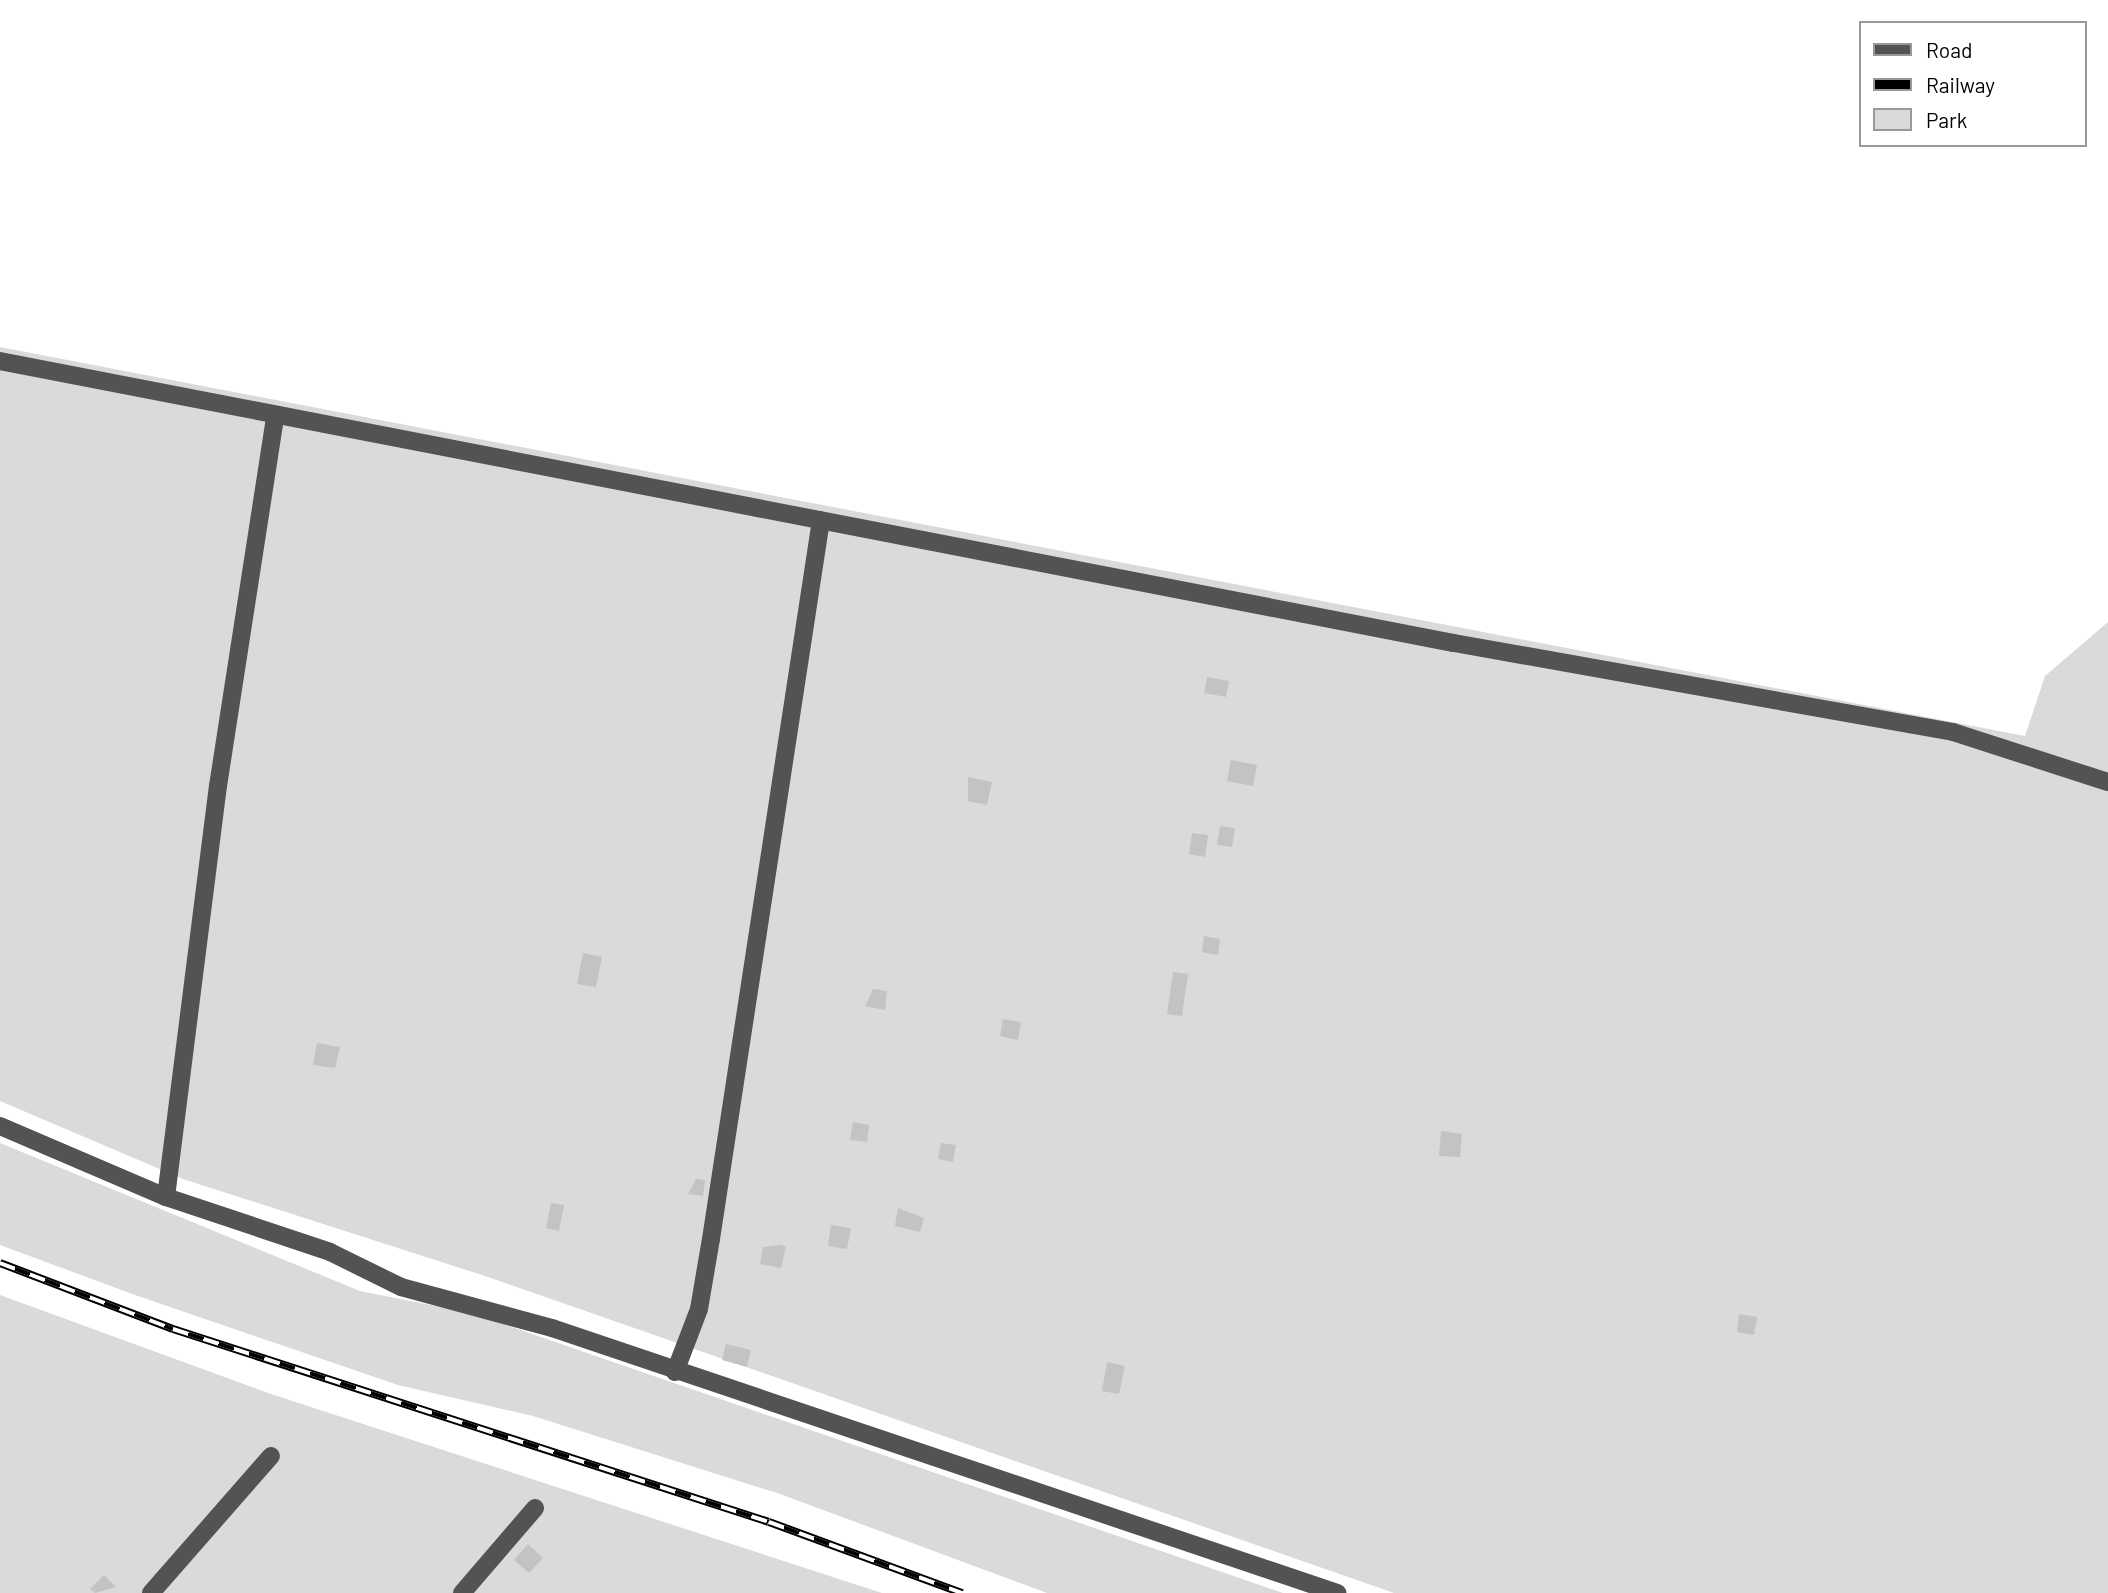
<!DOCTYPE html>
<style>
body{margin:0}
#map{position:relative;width:2108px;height:1593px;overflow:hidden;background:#fff;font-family:Barlow,sans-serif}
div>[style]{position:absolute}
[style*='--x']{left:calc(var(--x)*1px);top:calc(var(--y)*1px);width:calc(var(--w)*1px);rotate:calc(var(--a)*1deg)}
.green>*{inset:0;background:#dadada}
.building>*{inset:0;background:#c3c3c3}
.minor>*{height:18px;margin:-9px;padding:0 9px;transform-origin:9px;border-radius:9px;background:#535353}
.rail>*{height:8px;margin-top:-4px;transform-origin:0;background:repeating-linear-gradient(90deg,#fff 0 16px,#000 0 32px);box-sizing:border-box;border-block:2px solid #000}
span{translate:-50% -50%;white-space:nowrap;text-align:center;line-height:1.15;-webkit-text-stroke:7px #fff;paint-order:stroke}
.legend{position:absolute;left:1859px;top:21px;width:228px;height:126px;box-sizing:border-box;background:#fff;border:2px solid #999;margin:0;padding:9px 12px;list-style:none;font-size:21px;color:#000}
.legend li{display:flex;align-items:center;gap:14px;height:35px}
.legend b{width:35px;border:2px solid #999}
</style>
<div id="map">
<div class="green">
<i style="clip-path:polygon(0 347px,2025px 736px,2045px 676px,2108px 622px,2108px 1593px,1394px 1593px,485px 1276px,183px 1179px,0 1101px)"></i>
<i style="clip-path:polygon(0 1143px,360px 1291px,471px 1313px,1283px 1593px,1047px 1593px,780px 1494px,533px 1416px,398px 1385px,135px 1295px,0 1245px)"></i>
<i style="clip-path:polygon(0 1295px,271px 1394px,882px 1593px,0 1593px)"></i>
</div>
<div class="building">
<i style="clip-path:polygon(1207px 677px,1229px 681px,1226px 697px,1204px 693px)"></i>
<i style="clip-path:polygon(1231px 760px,1257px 765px,1253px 786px,1227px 781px)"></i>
<i style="clip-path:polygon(968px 777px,992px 782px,987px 805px,968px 801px)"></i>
<i style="clip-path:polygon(1220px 826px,1235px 828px,1232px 847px,1217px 845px)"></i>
<i style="clip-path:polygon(1192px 833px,1208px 835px,1205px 857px,1189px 854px)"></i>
<i style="clip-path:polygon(1204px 936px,1220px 939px,1218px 955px,1202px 952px)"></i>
<i style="clip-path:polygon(583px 953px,602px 957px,596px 987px,577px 984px)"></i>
<i style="clip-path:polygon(1173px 972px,1188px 974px,1182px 1016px,1167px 1014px)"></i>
<i style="clip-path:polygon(873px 989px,887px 991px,885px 1010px,865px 1006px)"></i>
<i style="clip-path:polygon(1003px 1019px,1021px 1022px,1018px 1040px,1000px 1036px)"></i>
<i style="clip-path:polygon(317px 1043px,340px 1047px,335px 1068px,313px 1065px)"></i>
<i style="clip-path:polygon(853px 1122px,869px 1125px,867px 1142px,850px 1140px)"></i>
<i style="clip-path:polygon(1441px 1131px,1462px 1134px,1460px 1157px,1439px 1156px)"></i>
<i style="clip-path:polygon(941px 1143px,956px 1145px,953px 1162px,938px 1159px)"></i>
<i style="clip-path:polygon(696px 1179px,705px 1180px,703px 1196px,688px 1194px)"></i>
<i style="clip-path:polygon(551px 1203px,564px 1205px,559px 1231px,546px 1228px)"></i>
<i style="clip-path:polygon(898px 1208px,924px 1218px,920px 1232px,895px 1226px)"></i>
<i style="clip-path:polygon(831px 1225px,851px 1228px,847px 1249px,828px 1246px)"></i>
<i style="clip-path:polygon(781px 1245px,786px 1247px,781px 1268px,760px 1264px,763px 1247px)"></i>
<i style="clip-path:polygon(1739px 1314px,1757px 1317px,1754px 1335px,1737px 1332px)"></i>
<i style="clip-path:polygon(726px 1344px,751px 1350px,747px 1367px,722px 1360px)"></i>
<i style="clip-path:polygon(1107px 1362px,1125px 1366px,1119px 1394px,1102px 1391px)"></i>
<i style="clip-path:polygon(528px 1544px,543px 1558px,529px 1573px,514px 1560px)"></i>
<i style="clip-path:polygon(104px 1575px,116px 1587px,95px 1593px,90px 1589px)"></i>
</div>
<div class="minor">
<i style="--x:0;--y:361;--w:1481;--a:10.98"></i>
<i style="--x:1454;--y:643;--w:507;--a:10.11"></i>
<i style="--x:1953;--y:732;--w:163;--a:17.9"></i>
<i style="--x:0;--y:1126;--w:181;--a:23.2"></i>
<i style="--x:166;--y:1197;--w:173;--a:18.5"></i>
<i style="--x:330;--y:1252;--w:79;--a:26.2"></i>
<i style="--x:401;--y:1287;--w:156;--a:15.2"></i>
<i style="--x:552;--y:1328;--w:829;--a:18.65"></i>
<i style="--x:166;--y:1197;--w:414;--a:-82.8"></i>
<i style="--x:218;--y:786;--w:373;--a:-81.2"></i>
<i style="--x:675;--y:1372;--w:67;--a:-69.1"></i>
<i style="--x:699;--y:1309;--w:71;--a:-80.3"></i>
<i style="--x:711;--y:1239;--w:727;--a:-81.3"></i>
<i style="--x:151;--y:1593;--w:182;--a:-48.8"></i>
<i style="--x:462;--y:1593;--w:112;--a:-49.3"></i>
</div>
<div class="rail">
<i style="--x:0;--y:1263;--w:185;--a:20.9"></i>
<i style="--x:173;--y:1329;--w:626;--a:17.94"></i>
<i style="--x:769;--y:1522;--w:206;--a:20.2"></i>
</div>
<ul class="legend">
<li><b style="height:9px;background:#535353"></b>Road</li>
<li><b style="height:9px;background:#000"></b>Railway</li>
<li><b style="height:19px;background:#dadada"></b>Park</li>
</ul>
</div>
